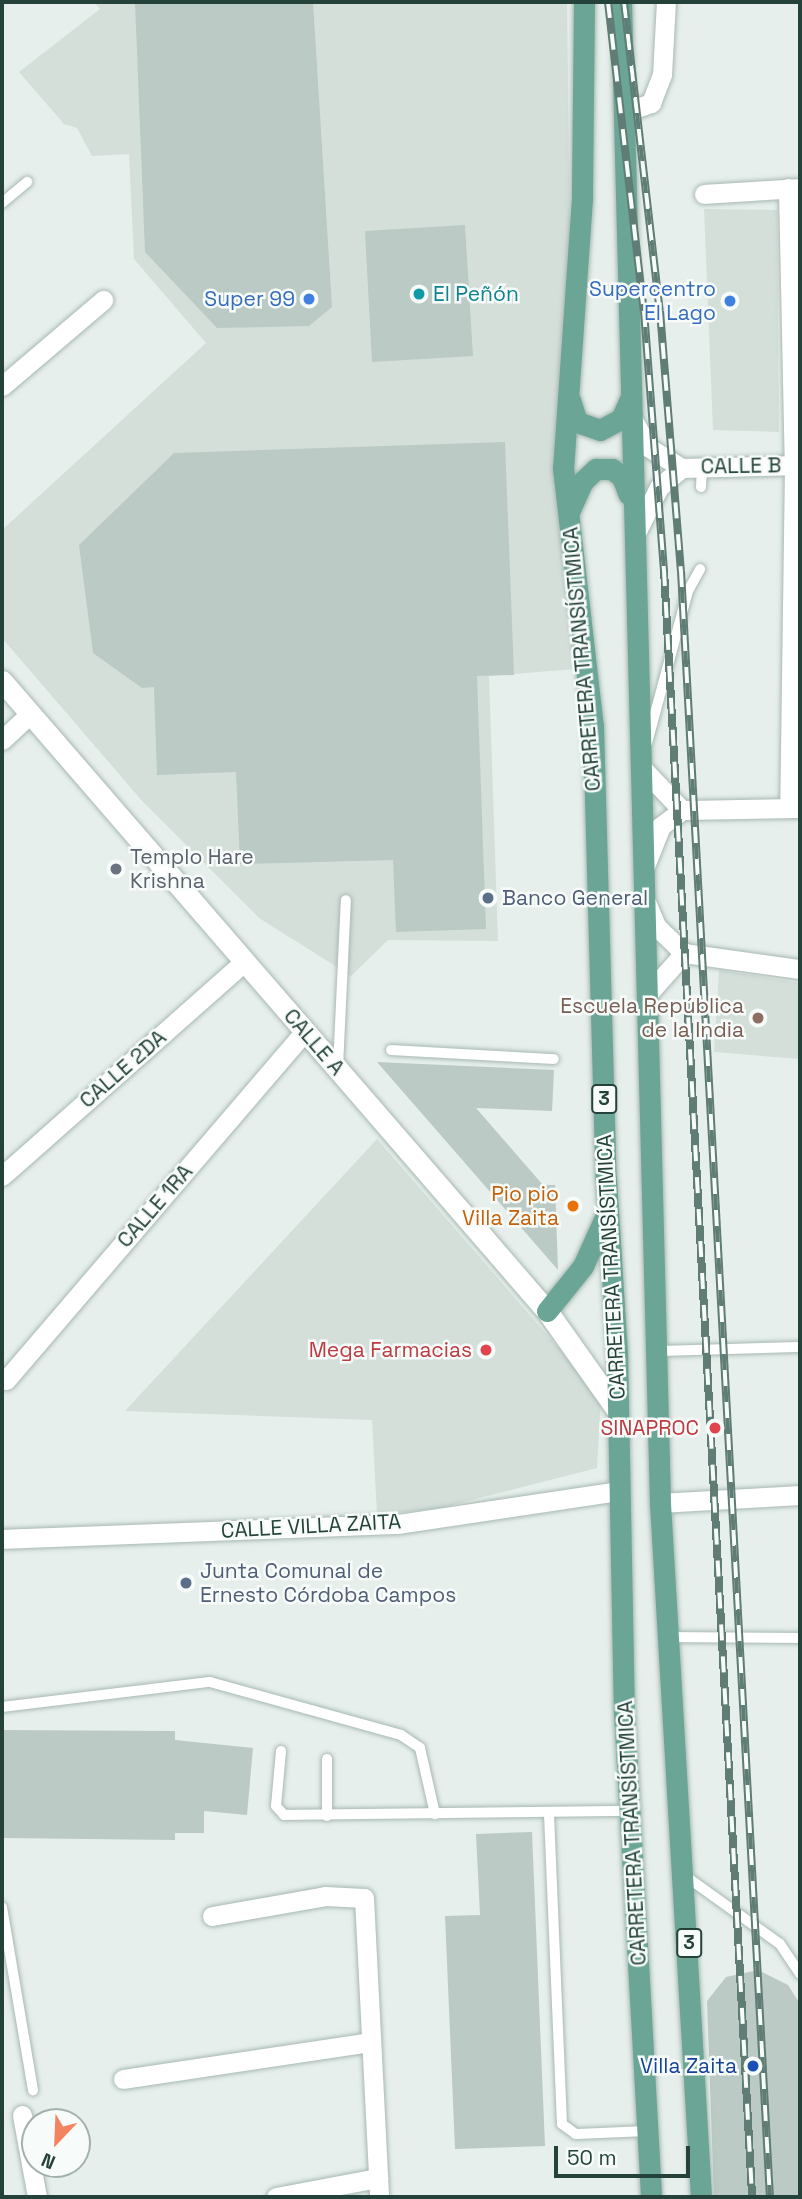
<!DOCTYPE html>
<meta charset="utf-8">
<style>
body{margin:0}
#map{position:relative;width:802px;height:2199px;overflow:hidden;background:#e6efeb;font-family:"Space Grotesk",sans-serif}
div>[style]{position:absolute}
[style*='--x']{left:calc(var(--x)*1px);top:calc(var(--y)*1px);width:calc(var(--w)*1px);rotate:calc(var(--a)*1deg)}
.built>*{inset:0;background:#d4dfda}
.building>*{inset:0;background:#bbcac4}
.roads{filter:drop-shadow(0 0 2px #a8b8b2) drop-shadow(0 0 2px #a8b8b2)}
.lane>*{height:10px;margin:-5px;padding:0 5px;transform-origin:5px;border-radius:5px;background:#fff}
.street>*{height:19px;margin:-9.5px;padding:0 9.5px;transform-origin:9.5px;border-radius:9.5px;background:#fff}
.secondary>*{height:21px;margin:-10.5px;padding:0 10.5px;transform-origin:10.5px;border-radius:10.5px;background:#fff}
.primary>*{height:21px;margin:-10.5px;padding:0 10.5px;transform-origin:10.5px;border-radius:10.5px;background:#6aa596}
.rail>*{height:8px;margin-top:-4px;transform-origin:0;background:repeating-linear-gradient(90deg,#f7fbf9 0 16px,#5f7d75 0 32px);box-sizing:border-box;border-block:2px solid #5f7d75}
.dots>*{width:19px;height:19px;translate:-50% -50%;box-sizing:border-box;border:4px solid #f7fbf9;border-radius:50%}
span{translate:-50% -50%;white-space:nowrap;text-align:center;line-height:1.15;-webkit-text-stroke:5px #f7fbf9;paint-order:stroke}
.shield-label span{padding:2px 5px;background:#f7fbf9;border:2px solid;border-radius:5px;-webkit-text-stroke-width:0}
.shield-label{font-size:19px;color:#24423a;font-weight:700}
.shop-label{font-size:21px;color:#366cbe}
.right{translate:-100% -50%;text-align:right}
.culture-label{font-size:21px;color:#0d838f}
.left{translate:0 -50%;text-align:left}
.street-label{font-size:21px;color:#24423a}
.worship-label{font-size:21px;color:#5b616d}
.service-label{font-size:21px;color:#4e5e75}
.education-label{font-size:21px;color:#785e54}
.food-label{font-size:21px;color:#c56008}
.health-label{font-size:21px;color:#be3a42}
.transit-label{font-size:21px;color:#164399}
.frame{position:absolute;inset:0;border:4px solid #24423a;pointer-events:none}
.north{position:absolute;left:21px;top:2108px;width:70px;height:70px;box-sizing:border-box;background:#f7fbf9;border:2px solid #a3b1ad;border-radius:50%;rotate:203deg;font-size:19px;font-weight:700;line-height:28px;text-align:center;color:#24423a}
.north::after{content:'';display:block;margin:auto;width:24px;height:32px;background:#f4845f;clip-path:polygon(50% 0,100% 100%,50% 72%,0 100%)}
.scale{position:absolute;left:554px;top:2146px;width:136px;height:32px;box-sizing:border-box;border:4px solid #24423a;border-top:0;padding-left:9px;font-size:21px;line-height:24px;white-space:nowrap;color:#24423a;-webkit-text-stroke:5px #f7fbf9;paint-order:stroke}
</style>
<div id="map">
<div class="built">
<i style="clip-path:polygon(94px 2px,567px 2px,575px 669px,489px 676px,498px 941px,388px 940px,351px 976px,259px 918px,143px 802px,2px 638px,2px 530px,206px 343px,134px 259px,129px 154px,92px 156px,77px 128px,64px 124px,19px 72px,100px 9px)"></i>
<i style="clip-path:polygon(704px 209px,777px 210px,779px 432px,713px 430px)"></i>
<i style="clip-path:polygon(719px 970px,800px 983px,800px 1059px,714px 1052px)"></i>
<i style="clip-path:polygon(377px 1139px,601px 1397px,597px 1468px,440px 1508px,377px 1515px,372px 1420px,125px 1411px)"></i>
</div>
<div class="building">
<i style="clip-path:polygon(135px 2px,313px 2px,332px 307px,309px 326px,217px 328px,145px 252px)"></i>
<i style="clip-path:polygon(465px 225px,473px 356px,372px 362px,365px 231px)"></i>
<i style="clip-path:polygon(505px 442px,514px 675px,477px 676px,486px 929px,396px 932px,393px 860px,240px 864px,236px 772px,157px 775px,154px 687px,142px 688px,93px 653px,79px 545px,174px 453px)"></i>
<i style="clip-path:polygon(377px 1062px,554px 1070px,552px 1111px,476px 1108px,543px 1185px,555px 1185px,558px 1270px)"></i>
<i style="clip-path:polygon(2px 1730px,175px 1731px,175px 1740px,253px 1748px,247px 1815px,204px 1811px,204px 1833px,175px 1833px,175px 1840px,2px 1838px)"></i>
<i style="clip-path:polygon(532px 1832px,545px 2146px,455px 2149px,445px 1916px,480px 1915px,476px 1834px)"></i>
<i style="clip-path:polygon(758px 1970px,788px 1985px,800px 2004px,800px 2197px,714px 2197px,707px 2001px,726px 1977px)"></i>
</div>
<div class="roads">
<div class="lane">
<i style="--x:2;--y:203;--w:33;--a:-40"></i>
<i style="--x:701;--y:487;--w:20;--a:-87"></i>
<i style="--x:647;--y:743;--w:157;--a:-74.9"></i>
<i style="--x:688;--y:591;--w:25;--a:-61"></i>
<i style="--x:391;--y:1050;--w:163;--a:3.2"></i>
<i style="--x:338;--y:1067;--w:167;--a:-87.3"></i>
<i style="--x:657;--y:1351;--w:143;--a:-1.6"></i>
<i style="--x:666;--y:1637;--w:134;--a:0.4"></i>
<i style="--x:2;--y:1707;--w:209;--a:-6.9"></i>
<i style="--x:210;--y:1682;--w:198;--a:15.5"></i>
<i style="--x:401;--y:1735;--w:23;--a:34"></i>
<i style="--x:420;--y:1748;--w:68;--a:77.2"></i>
<i style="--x:281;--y:1751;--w:55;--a:95.2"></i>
<i style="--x:276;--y:1806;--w:12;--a:48"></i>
<i style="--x:284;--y:1815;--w:346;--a:-0.7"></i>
<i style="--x:327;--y:1759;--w:57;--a:90"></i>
<i style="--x:549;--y:1814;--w:310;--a:87.6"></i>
<i style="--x:562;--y:2124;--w:17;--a:36"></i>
<i style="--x:576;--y:2134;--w:72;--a:-2.4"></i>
<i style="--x:684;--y:1875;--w:118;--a:35.7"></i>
<i style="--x:780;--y:1944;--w:36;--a:56"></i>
<i style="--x:2;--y:1907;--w:186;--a:80.4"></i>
</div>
<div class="street">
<i style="--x:625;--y:112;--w:28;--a:-19"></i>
<i style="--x:651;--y:103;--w:30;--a:-69"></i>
<i style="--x:662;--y:75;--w:73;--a:-86.9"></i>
<i style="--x:788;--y:188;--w:277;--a:88.8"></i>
<i style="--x:794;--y:465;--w:343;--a:90.8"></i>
<i style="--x:704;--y:194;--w:96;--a:-3.6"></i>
<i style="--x:2;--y:386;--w:133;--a:-40.4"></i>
<i style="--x:632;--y:418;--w:33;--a:61"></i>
<i style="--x:648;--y:447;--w:40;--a:32"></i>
<i style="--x:682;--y:468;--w:118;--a:-1.5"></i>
<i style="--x:637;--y:531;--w:49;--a:-63.4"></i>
<i style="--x:659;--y:487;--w:30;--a:-40"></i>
<i style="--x:2;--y:740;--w:38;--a:-43"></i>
<i style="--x:641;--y:767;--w:59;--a:46.4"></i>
<i style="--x:645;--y:866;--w:43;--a:-68.2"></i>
<i style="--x:661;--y:826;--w:26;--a:-37"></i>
<i style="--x:682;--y:810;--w:117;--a:-1"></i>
<i style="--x:646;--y:902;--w:26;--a:67"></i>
<i style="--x:656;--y:926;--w:39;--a:44"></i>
<i style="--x:684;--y:953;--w:117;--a:7.9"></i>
<i style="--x:647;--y:995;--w:56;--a:-48.6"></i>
<i style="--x:2;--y:1176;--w:323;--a:-41.5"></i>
<i style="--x:6;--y:1380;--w:458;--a:-49.4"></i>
<i style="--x:660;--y:1503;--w:140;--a:-3.3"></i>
<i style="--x:2;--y:1539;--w:396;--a:-2.2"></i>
<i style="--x:398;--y:1524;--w:223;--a:-8.5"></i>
<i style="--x:212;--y:1916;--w:115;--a:-10"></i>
<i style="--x:325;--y:1896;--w:39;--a:3"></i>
<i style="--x:364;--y:1898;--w:299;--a:87.1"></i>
<i style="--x:123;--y:2079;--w:250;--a:-8.5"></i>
<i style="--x:22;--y:2115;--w:83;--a:79.6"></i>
<i style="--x:276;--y:2197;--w:104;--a:-10.6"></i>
</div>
<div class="secondary">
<i style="--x:2;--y:681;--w:833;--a:49.14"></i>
<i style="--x:547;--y:1311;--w:121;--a:54.7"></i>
</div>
<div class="primary">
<i style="--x:584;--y:2;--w:196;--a:90.6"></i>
<i style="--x:582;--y:198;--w:271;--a:94"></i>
<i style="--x:563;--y:468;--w:260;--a:83.4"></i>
<i style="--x:593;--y:726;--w:453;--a:88.4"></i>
<i style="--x:606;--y:1179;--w:173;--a:86.4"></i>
<i style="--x:617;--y:1352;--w:360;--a:88.9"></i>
<i style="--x:624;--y:1712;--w:486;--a:86.8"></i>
<i style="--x:621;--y:2;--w:1502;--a:88.51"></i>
<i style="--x:660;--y:1503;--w:695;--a:86.62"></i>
<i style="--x:570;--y:400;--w:23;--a:72"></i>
<i style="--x:577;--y:422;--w:24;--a:19"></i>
<i style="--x:600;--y:430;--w:24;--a:-28"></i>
<i style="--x:621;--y:419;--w:22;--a:-66"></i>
<i style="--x:569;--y:512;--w:34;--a:-66"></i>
<i style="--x:583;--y:481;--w:18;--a:-43"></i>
<i style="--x:596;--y:469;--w:16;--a:0"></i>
<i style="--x:612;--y:469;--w:13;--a:39"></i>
<i style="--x:622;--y:477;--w:19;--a:69"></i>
<i style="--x:547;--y:1311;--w:58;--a:-51.3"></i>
<i style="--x:583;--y:1266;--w:58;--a:-65.6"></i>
</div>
</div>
<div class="rail">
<i style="--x:608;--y:2;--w:311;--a:83.4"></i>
<i style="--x:644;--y:311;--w:260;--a:85.6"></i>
<i style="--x:664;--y:570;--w:1629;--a:86.9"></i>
<i style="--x:624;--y:2;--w:311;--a:83.4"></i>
<i style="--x:660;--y:311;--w:261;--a:85.4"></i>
<i style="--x:681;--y:571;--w:1628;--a:86.87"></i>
</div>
<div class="dots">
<i style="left:419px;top:294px;background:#0f9aa8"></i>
<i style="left:309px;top:299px;background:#3f7fe0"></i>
<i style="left:730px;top:301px;background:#3f7fe0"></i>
<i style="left:116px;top:869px;background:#6b7280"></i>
<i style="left:488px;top:898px;background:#5c6f8a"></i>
<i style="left:758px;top:1018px;background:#8d6e63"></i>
<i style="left:573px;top:1206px;background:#e8710a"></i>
<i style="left:486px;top:1350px;background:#e0444e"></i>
<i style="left:715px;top:1428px;background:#e0444e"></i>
<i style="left:186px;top:1583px;background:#5c6f8a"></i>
<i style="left:753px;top:2066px;background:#1a4fb4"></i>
</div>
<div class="shield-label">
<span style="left:604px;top:1099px">3</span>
<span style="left:689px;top:1943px">3</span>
</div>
<div class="shop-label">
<span class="right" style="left:716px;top:301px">Supercentro<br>El Lago</span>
<span class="right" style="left:295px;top:299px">Super 99</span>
</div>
<div class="culture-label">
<span class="left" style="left:433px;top:294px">El Peñón</span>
</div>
<div class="street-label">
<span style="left:741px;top:466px;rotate:-1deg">CALLE B</span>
<span style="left:582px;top:659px;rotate:-95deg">CARRETERA TRANSÍSTMICA</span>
<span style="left:314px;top:1042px;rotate:49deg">CALLE A</span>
<span style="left:123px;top:1069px;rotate:-41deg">CALLE 2DA</span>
<span style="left:155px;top:1206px;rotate:-49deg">CALLE 1RA</span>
<span style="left:611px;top:1267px;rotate:-93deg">CARRETERA TRANSÍSTMICA</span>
<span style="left:311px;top:1526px;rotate:-3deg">CALLE VILLA ZAITA</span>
<span style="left:632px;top:1833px;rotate:-93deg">CARRETERA TRANSÍSTMICA</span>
</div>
<div class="worship-label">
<span class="left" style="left:130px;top:869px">Templo Hare<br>Krishna</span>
</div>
<div class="service-label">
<span class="left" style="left:502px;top:898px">Banco General</span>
<span class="left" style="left:200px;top:1583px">Junta Comunal de<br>Ernesto Córdoba Campos</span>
</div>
<div class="education-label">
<span class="right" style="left:744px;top:1018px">Escuela República<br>de la India</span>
</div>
<div class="food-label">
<span class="right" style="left:559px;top:1206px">Pio pio<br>Villa Zaita</span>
</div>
<div class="health-label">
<span class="right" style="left:472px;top:1350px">Mega Farmacias</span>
<span class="right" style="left:699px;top:1428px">SINAPROC</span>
</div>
<div class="transit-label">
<span class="right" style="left:737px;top:2066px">Villa Zaita</span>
</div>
<div class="frame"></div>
<div class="north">N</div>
<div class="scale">50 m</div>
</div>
